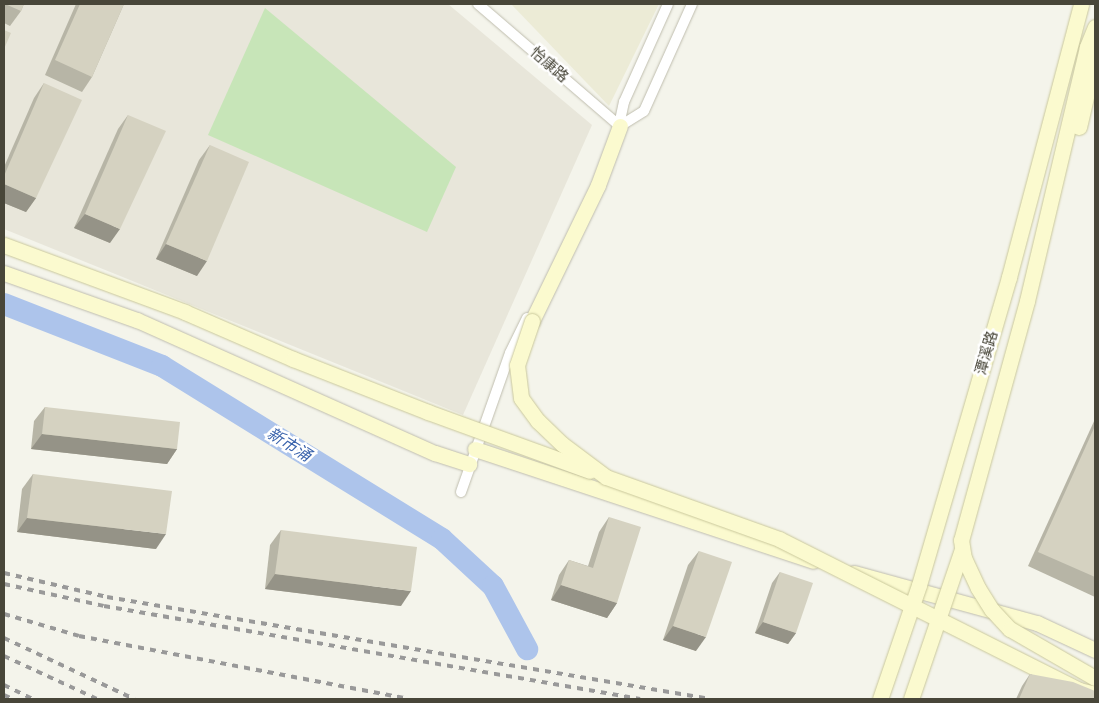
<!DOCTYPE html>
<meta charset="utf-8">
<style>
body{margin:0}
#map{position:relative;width:1099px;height:703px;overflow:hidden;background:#f4f4eb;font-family:"Source Sans 3","Noto Sans SC",sans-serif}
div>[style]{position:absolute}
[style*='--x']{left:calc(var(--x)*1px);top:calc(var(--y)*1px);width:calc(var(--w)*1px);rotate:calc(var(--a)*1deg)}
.residential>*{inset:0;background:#e8e6da}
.education>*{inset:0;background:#ecebd6}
.green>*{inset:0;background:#c7e5b8}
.river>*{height:22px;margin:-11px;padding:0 11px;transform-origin:11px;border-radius:11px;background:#adc4eb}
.roads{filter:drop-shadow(0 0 1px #bfbdae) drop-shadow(0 0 1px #bfbdae)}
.street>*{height:10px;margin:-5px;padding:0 5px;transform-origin:5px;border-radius:5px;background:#fff}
.secondary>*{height:15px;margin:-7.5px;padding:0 7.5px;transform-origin:7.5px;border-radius:7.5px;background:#fbfacf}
.rail>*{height:4px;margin-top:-2px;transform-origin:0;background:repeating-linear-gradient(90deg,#999 0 6px,transparent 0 12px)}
.bridges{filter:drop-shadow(0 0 1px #cac89b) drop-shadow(0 0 1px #cac89b)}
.secondary-bridge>*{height:15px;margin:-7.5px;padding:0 7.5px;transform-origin:7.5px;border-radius:7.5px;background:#fbfacf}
.wall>*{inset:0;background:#b7b5a6}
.shaded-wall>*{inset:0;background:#959387}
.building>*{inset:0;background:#d5d2c1}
span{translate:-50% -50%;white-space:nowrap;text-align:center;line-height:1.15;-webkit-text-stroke:5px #fff;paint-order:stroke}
.street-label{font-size:15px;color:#484639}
.water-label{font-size:16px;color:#3a63ac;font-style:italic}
.frame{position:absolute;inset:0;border:5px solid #484639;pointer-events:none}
</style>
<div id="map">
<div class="residential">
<i style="clip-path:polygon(4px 4px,448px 4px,592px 125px,463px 415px,4px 229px)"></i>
</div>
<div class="education">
<i style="clip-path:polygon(511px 4px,659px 4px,609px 106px)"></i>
</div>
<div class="green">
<i style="clip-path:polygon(265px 8px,456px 167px,427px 232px,208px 135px)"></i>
</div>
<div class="river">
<i style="--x:4;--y:304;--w:170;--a:21.4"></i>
<i style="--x:162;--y:366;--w:329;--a:31.7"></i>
<i style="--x:442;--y:539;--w:69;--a:42.7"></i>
<i style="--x:493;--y:586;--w:72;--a:61.6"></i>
</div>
<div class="roads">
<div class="street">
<i style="--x:478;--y:4;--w:187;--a:40.7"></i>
<i style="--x:620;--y:126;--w:28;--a:-32"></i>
<i style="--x:644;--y:111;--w:117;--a:-65.8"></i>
<i style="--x:618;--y:130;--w:29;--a:-78"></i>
<i style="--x:624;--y:102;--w:107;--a:-65.8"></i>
<i style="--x:461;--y:492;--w:147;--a:-70.6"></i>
<i style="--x:510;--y:353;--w:39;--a:-64"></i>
</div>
<div class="secondary">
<i style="--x:4;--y:273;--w:141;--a:19.5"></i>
<i style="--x:137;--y:320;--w:326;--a:24.1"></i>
<i style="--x:435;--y:453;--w:36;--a:18"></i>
<i style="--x:532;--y:321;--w:151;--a:-64.1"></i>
<i style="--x:598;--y:185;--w:63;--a:-69.6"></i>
<i style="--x:475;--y:449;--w:356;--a:18.3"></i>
<i style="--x:854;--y:573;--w:190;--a:15.3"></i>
<i style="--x:1037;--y:623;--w:64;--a:25"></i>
</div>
</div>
<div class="rail">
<i style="--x:4;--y:573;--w:106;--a:13.1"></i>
<i style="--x:107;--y:597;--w:612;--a:9.6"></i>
<i style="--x:4;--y:584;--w:102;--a:12.4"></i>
<i style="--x:104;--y:606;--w:544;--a:9.84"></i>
<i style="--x:4;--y:614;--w:78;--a:16.3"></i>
<i style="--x:79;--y:636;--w:335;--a:10.8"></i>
<i style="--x:4;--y:638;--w:144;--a:25.1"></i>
<i style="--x:4;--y:656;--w:102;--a:24.8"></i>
<i style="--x:4;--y:685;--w:32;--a:26"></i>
<i style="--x:4;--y:695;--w:10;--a:24"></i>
</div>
<div class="bridges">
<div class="secondary-bridge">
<i style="--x:1095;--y:27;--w:22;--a:112"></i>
<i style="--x:1087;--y:47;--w:261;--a:103.3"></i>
<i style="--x:1027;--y:301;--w:248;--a:105.4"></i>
<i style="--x:961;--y:540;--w:18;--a:81"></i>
<i style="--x:964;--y:558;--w:33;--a:65"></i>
<i style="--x:978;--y:588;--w:26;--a:58"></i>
<i style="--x:992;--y:610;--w:26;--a:47"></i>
<i style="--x:1010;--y:629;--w:98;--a:30"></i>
<i style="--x:1079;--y:127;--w:70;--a:-76.8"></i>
<i style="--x:4;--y:245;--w:193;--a:20.3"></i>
<i style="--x:185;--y:312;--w:118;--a:23.5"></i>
<i style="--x:293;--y:359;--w:145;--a:21.4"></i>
<i style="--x:428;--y:412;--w:172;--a:20"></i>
<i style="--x:532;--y:321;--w:46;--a:108.8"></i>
<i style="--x:517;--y:365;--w:33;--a:83"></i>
<i style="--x:521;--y:398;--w:29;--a:54"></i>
<i style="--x:538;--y:421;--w:33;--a:44"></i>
<i style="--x:562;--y:444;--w:55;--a:36.9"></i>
<i style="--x:606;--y:477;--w:184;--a:19.7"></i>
<i style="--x:779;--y:539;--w:336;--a:26.7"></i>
<i style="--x:1079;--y:690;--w:16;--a:14"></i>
<i style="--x:880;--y:699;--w:120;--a:-71.1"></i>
<i style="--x:919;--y:585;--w:321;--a:-73.7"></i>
<i style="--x:1009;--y:277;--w:282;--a:-75.2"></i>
<i style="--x:911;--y:699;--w:158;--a:-71.2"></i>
</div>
</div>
<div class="wall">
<i style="clip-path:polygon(4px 4px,24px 4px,21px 11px,10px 26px,4px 23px)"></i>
<i style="clip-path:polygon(76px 4px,124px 4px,92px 77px,82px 92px,45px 75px)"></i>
<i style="clip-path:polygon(44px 83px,36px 198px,26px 212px,4px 203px,4px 167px,34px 98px)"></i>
<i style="clip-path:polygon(128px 115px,110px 243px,74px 228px,118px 129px)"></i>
<i style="clip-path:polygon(210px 145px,197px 276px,156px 259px,199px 160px)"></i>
<i style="clip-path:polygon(45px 407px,177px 449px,167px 464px,31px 449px,34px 421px)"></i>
<i style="clip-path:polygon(1095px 419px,1095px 597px,1028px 566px)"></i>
<i style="clip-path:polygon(33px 474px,156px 549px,17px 532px,22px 489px)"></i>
<i style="clip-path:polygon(609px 517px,617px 603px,607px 618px,551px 600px,559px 575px,569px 560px,588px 566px,599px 532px)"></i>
<i style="clip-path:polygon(281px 530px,401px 606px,265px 589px,270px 545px)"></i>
<i style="clip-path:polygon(699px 551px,696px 651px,663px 640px,688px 565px)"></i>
<i style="clip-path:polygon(780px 572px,796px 633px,788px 644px,755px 633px,772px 583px)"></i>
<i style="clip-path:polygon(1030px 674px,1095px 699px,1016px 699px,1022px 686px)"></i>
</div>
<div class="shaded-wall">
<i style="clip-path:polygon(4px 184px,36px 198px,26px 212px,4px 203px)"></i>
<i style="clip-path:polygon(85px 214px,120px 229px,110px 243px,74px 228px)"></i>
<i style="clip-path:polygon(166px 244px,207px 261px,197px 276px,156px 259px)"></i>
<i style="clip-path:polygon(42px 434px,177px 449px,167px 464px,31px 449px)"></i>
<i style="clip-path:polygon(27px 518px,166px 534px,156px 549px,17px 532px)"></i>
<i style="clip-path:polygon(275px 574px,411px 591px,401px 606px,265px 589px)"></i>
<i style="clip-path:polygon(561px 585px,617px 603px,607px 618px,551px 600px)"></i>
<i style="clip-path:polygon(763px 622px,796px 633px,788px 644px,755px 633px)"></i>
<i style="clip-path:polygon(673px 626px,706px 637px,696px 651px,663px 640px)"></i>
</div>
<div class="building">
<i style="clip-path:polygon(5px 4px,24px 4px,21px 11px)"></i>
<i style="clip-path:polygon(80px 4px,124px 4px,92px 77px,55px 60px)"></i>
<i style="clip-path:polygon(4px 30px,11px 33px,4px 49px)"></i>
<i style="clip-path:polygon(44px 83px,82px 100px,36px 198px,4px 184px,4px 176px)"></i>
<i style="clip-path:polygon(128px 115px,166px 131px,120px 229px,85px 214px)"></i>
<i style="clip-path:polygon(210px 145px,249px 162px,207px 261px,166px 244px)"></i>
<i style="clip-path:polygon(45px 407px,180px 422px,177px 449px,42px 434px)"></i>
<i style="clip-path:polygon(1095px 426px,1095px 577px,1038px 552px)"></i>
<i style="clip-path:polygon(33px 474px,172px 491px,166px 534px,27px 518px)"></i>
<i style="clip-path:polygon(609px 517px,641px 527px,617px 603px,561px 585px,569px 560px,593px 568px)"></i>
<i style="clip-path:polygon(281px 530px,417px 547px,411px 591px,275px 574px)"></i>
<i style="clip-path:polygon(699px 551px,732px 562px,706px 637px,673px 626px)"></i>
<i style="clip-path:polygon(780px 572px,813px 583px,796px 633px,763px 622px)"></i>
<i style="clip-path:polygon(1030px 674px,1073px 682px,1095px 691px,1095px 699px,1019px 699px)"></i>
</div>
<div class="street-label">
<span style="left:549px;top:65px;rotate:41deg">怡康路</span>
<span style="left:987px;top:353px;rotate:-74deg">潭溪路</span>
</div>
<div class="water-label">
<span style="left:289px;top:445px;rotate:32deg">新市涌</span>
</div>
<div class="frame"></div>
</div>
